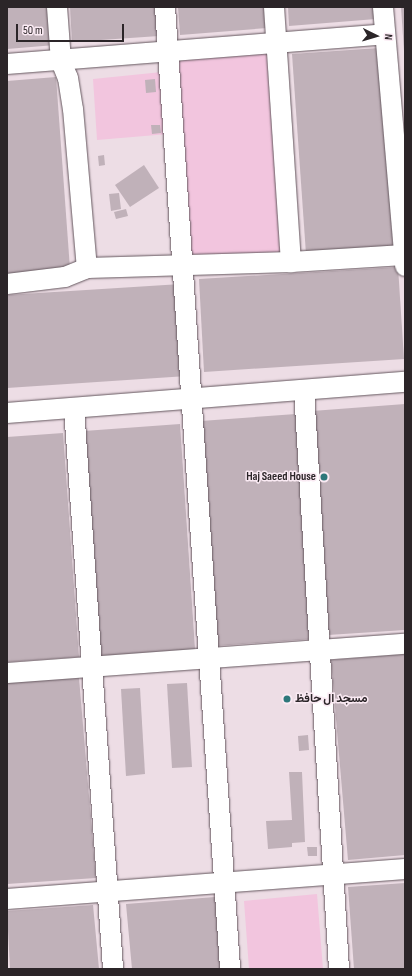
<!DOCTYPE html>
<meta charset="utf-8">
<style>
body{margin:0}
#map{position:relative;width:412px;height:976px;overflow:hidden;background:#eddde5;font-family:"Sofia Sans Condensed",Vazirmatn,sans-serif}
div>[style]{position:absolute}
[style*='--x']{left:calc(var(--x)*1px);top:calc(var(--y)*1px);width:calc(var(--w)*1px);rotate:calc(var(--a)*1deg)}
.green>*{inset:0;background:#f2c5de}
.building>*{inset:0;background:#c0b1b9}
.roads{filter:drop-shadow(0 0 1px #64575e) drop-shadow(0 0 1px #64575e)}
.minor>*{height:20px;margin:-10px;padding:0 10px;transform-origin:10px;border-radius:10px;background:#fff}
.dots>*{width:11px;height:11px;translate:-50% -50%;box-sizing:border-box;border:2px solid #faeaf3;border-radius:50%}
span{translate:-50% -50%;white-space:nowrap;text-align:center;line-height:1.15;-webkit-text-stroke:3px #faeaf3;paint-order:stroke}
.poi-label{font-size:12px;color:#2b2528;font-weight:700}
.right{translate:-100% -50%;text-align:right}
.left{translate:0 -50%;text-align:left}
.frame{position:absolute;inset:0;border:8px solid #2b2528;pointer-events:none}
.north{position:absolute;left:356px;top:16px;width:40px;height:40px;-webkit-text-stroke:3px #faeaf3;paint-order:stroke;rotate:95deg;font-size:11px;font-weight:700;line-height:16px;text-align:center;color:#2b2528}
.north::after{content:'';display:block;margin:auto;width:14px;height:18px;background:#2b2528;clip-path:polygon(50% 0,100% 100%,50% 72%,0 100%)}
.scale{position:absolute;left:16px;top:24px;width:108px;height:18px;box-sizing:border-box;border:2px solid #2b2528;border-top:0;padding-left:5px;font-size:12px;line-height:14px;white-space:nowrap;color:#2b2528;-webkit-text-stroke:3px #faeaf3;paint-order:stroke}
</style>
<div id="map">
<div class="green">
<i style="clip-path:polygon(269px 51px,283px 255px,191px 261px,177px 58px)"></i>
<i style="clip-path:polygon(162px 72px,168px 134px,97px 140px,93px 79px)"></i>
<i style="clip-path:polygon(317px 894px,323px 969px,249px 969px,244px 901px)"></i>
</div>
<div class="building">
<i style="clip-path:polygon(7px 7px,52px 7px,55px 45px,7px 49px)"></i>
<i style="clip-path:polygon(70px 7px,157px 7px,159px 36px,72px 42px)"></i>
<i style="clip-path:polygon(178px 7px,266px 7px,267px 28px,180px 35px)"></i>
<i style="clip-path:polygon(288px 7px,375px 7px,376px 19px,289px 26px)"></i>
<i style="clip-path:polygon(401px 7px,405px 7px,405px 51px,404px 51px)"></i>
<i style="clip-path:polygon(379px 48px,393px 247px,306px 254px,292px 54px)"></i>
<i style="clip-path:polygon(56px 77px,70px 269px,7px 274px,7px 81px)"></i>
<i style="clip-path:polygon(155px 79px,156px 92px,146px 93px,145px 80px)"></i>
<i style="clip-path:polygon(151px 125px,160px 125px,161px 133px,152px 134px)"></i>
<i style="clip-path:polygon(104px 155px,105px 165px,99px 166px,98px 156px)"></i>
<i style="clip-path:polygon(144px 165px,159px 188px,130px 207px,115px 185px)"></i>
<i style="clip-path:polygon(119px 193px,121px 209px,111px 211px,109px 194px)"></i>
<i style="clip-path:polygon(126px 209px,128px 216px,116px 219px,114px 212px)"></i>
<i style="clip-path:polygon(398px 267px,404px 359px,204px 372px,199px 279px)"></i>
<i style="clip-path:polygon(181px 284px,187px 376px,7px 388px,7px 295px)"></i>
<i style="clip-path:polygon(405px 404px,405px 630px,328px 635px,312px 411px)"></i>
<i style="clip-path:polygon(296px 414px,312px 639px,216px 646px,201px 421px)"></i>
<i style="clip-path:polygon(180px 424px,195px 649px,99px 656px,84px 431px)"></i>
<i style="clip-path:polygon(63px 433px,79px 657px,7px 662px,7px 437px)"></i>
<i style="clip-path:polygon(405px 654px,405px 855px,348px 860px,331px 660px)"></i>
<i style="clip-path:polygon(79px 678px,96px 878px,7px 884px,7px 683px)"></i>
<i style="clip-path:polygon(187px 683px,192px 767px,172px 768px,167px 684px)"></i>
<i style="clip-path:polygon(140px 688px,145px 774px,126px 776px,121px 689px)"></i>
<i style="clip-path:polygon(308px 735px,309px 750px,299px 751px,298px 736px)"></i>
<i style="clip-path:polygon(289px 772px,302px 772px,305px 842px,292px 843px,292px 847px,268px 849px,266px 821px,292px 820px)"></i>
<i style="clip-path:polygon(307px 847px,317px 847px,317px 856px,308px 856px)"></i>
<i style="clip-path:polygon(405px 883px,405px 969px,354px 969px,348px 887px)"></i>
<i style="clip-path:polygon(215px 897px,221px 969px,132px 969px,126px 904px)"></i>
<i style="clip-path:polygon(93px 905px,99px 969px,10px 969px,7px 911px)"></i>
</div>
<div class="roads">
<div class="minor">
<i style="--x:57;--y:7;--w:54;--a:85.8"></i>
<i style="--x:61;--y:61;--w:18;--a:68"></i>
<i style="--x:68;--y:78;--w:31;--a:81"></i>
<i style="--x:73;--y:109;--w:160;--a:85"></i>
<i style="--x:165;--y:7;--w:964;--a:86.13"></i>
<i style="--x:274;--y:7;--w:256;--a:86.2"></i>
<i style="--x:383;--y:7;--w:260;--a:85.1"></i>
<i style="--x:7;--y:64;--w:379;--a:-4.5"></i>
<i style="--x:7;--y:284;--w:58;--a:-6.9"></i>
<i style="--x:65;--y:277;--w:24;--a:-22"></i>
<i style="--x:87;--y:268;--w:204;--a:-1.7"></i>
<i style="--x:291;--y:262;--w:113;--a:-3.5"></i>
<i style="--x:304;--y:390;--w:580;--a:86.54"></i>
<i style="--x:74;--y:408;--w:562;--a:86.02"></i>
<i style="--x:7;--y:413;--w:399;--a:-4.5"></i>
<i style="--x:7;--y:673;--w:399;--a:-4.2"></i>
<i style="--x:7;--y:899;--w:399;--a:-4.3"></i>
</div>
</div>
<div class="dots">
<i style="left:324px;top:477px;background:#2d777a"></i>
<i style="left:287px;top:699px;background:#2d777a"></i>
</div>
<div class="poi-label">
<span class="right" style="left:316px;top:477px">Haj Saeed House</span>
<span class="left" style="left:295px;top:699px">مسجد ال حافظ</span>
</div>
<div class="frame"></div>
<div class="north">N</div>
<div class="scale">50 m</div>
</div>
